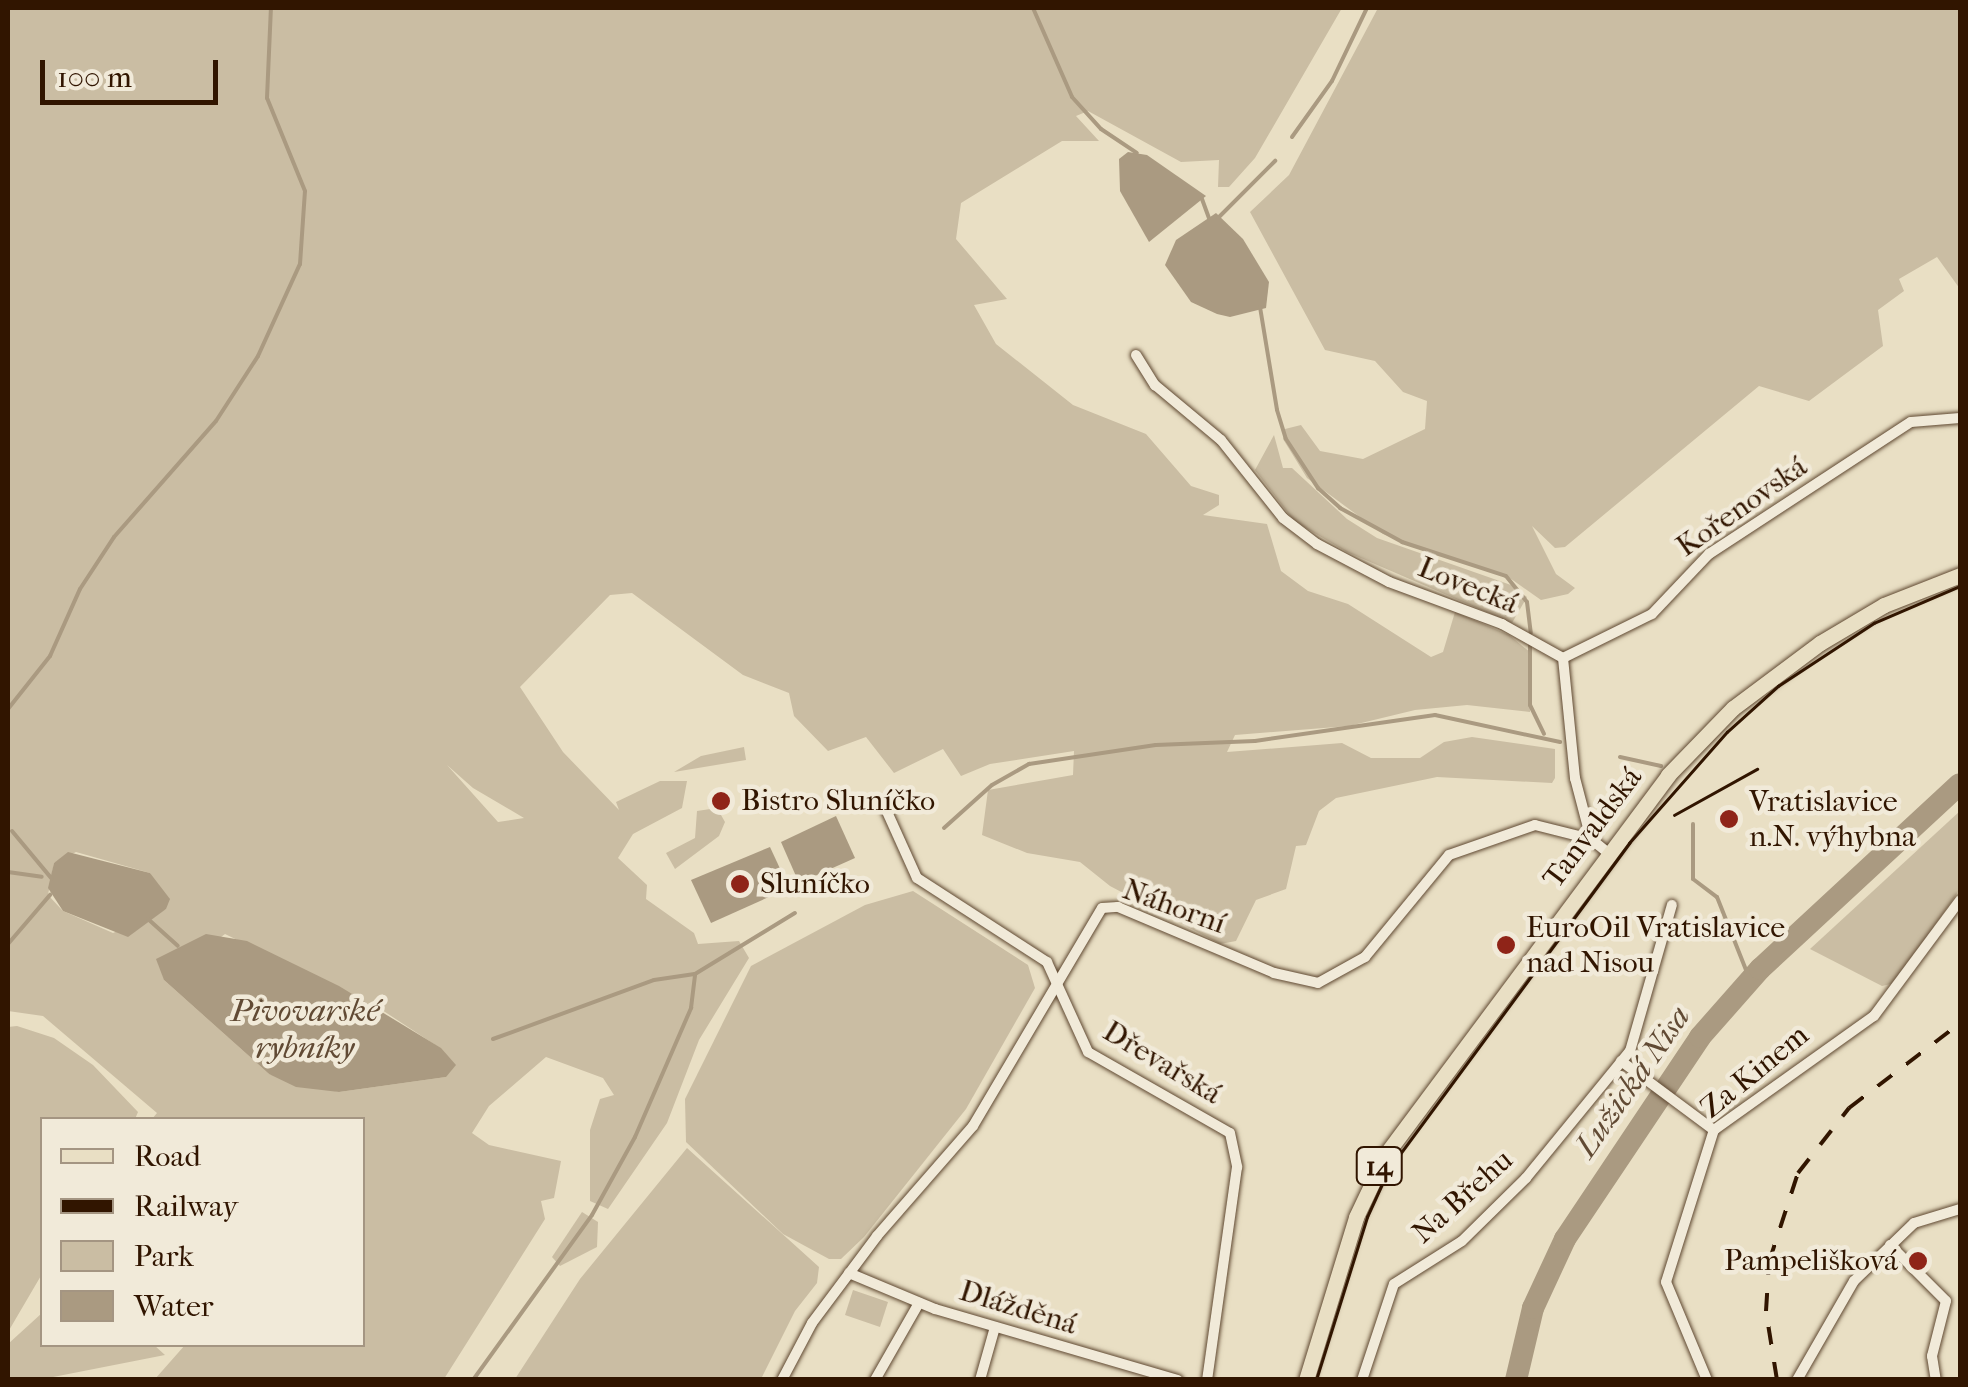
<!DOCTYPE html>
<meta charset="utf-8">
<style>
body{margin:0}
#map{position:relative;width:1968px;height:1387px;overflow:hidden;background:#e9dfc4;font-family:"IM FELL French Canon",serif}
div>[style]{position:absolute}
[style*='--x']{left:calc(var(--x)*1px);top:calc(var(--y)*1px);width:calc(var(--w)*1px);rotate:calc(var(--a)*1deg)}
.green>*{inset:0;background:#cabda3}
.water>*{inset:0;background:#aa9a81}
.stream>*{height:4px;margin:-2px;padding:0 2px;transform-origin:2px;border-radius:2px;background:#aa9a81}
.river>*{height:22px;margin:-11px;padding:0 11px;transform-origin:11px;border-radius:11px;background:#aa9a81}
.roads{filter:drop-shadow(0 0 2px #5f4831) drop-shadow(0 0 2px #5f4831)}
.minor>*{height:10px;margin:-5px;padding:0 5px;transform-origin:5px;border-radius:5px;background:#f1ead9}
.primary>*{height:15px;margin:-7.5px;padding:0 7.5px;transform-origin:7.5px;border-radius:7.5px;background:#e9dfc4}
.tram>*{height:2.5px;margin:-1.25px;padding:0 1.25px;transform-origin:1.25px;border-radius:1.25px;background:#311500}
.rail>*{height:4px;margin-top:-2px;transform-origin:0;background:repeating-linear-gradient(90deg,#311500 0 18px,transparent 0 36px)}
.dots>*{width:28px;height:28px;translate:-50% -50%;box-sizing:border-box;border:5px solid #f1ead9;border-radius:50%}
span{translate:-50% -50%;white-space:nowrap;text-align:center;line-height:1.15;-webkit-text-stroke:9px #f1ead9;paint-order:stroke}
.shield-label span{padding:2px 8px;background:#f1ead9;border:2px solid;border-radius:8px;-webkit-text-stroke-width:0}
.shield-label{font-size:28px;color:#311500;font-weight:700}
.street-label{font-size:30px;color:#311500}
.poi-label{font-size:30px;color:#311500}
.left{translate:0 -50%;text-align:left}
.right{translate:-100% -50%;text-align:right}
.water-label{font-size:32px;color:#614a34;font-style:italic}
.frame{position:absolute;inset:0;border:10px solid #311500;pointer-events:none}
.legend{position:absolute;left:40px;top:1117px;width:325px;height:230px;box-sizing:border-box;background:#f1ead9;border:2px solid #a49582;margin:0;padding:12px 18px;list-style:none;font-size:30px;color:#311500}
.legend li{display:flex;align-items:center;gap:20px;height:50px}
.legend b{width:50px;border:2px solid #a49582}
.scale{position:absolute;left:40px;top:60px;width:178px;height:45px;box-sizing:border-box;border:5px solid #311500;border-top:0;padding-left:12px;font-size:30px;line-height:35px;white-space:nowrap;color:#311500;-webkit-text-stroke:8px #f1ead9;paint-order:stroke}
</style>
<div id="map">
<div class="green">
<i style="clip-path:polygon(evenodd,8px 8px,1342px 8px,1255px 158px,1229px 187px,1218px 187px,1219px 160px,1181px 162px,1088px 111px,1076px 116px,1099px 141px,1062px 141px,961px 203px,956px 239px,1007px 299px,974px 305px,996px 344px,1073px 405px,1146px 434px,1191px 486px,1219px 495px,1219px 505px,1203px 515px,1267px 524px,1281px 571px,1308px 591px,1348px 604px,1431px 657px,1443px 652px,1455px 612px,1509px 635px,1531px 653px,1530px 712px,1467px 705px,1415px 710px,1349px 726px,1235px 735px,1227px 752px,1342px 743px,1371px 758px,1420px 758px,1444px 742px,1472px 737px,1555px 749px,1555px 778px,1552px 783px,1437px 777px,1336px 798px,1319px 811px,1306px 845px,1296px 846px,1286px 889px,1256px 900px,1236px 941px,1220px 944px,1110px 886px,1080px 862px,1027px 853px,982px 835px,988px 790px,1073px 775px,1074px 751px,990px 764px,961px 776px,943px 749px,894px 773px,866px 737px,828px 751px,794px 716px,789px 693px,743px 675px,632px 593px,610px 595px,520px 687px,563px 752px,619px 810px,616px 802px,660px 781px,687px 781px,682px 808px,633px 834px,618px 858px,647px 885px,646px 899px,694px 933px,698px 944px,739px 941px,749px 958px,699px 1040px,667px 1123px,608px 1209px,590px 1201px,590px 1130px,600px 1099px,614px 1095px,603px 1078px,546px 1057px,489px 1106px,472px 1133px,489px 1145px,561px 1161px,554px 1198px,541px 1201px,545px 1219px,444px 1379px,155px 1379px,185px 1345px,362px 1344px,362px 1120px,152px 1119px,157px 1113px,43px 1016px,8px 1011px,8px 8px,447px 765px,473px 788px,524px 818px,498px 822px,447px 765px,8px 8px,76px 852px,150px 873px,166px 909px,113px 933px,63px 911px,48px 895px,54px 863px,76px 852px,8px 8px,225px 934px,382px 1010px,440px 1048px,446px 1077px,339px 1092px,269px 1074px,164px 980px,225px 934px)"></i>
<i style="clip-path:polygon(1378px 8px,1960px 8px,1960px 289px,1937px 257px,1899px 279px,1904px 291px,1878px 310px,1883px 346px,1809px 401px,1759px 386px,1565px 547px,1555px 548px,1532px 526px,1556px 574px,1575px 588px,1568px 594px,1541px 600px,1507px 576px,1383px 534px,1307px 478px,1283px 439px,1285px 429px,1301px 425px,1320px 451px,1363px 459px,1425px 429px,1427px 401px,1403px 392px,1375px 361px,1325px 350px,1250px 212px,1289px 175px)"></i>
<i style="clip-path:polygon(1274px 435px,1283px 468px,1292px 468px,1347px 519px,1377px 538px,1511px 585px,1527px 597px,1512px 623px,1347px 552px,1294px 521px,1255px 470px)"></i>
<i style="clip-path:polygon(744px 747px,746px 760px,674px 772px,701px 756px)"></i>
<i style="clip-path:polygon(717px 808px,725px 822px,719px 836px,675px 869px,666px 853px,695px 838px,697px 811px)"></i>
<i style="clip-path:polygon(1960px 811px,1960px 889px,1895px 983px,1882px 986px,1810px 949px)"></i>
<i style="clip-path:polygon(913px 891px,1028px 965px,1035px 988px,966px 1109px,864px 1237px,841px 1259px,829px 1259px,783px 1234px,686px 1142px,685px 1099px,751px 966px,865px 905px)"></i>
<i style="clip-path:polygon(17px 1026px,54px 1038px,93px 1065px,138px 1112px,135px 1119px,42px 1120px,42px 1274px,8px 1332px,8px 1027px)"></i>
<i style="clip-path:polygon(687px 1148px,819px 1267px,817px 1283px,795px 1311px,761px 1379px,515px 1379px,580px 1279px)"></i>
<i style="clip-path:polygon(582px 1212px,598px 1222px,597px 1247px,560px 1266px,552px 1257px)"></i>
<i style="clip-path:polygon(853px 1290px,888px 1302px,880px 1327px,845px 1315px)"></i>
<i style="clip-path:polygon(42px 1313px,42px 1344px,154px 1345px,165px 1355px,43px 1379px,8px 1379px,8px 1344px)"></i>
</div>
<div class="water">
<i style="clip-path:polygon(1128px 152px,1147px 155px,1206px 196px,1149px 242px,1120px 191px,1119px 159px)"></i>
<i style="clip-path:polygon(1216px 213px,1243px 239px,1269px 282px,1266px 308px,1230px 317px,1217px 314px,1191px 302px,1165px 265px,1176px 240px)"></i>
<i style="clip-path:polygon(836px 816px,855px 858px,799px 883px,781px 842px)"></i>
<i style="clip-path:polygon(770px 847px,789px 888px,711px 923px,691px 880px)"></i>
<i style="clip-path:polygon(68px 852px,150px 873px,170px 899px,166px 909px,128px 937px,63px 911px,48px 888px,54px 863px)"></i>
<i style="clip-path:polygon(206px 934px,247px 941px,339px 986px,441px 1048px,456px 1065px,446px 1077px,339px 1092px,296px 1087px,269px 1074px,164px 980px,156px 959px)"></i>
</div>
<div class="stream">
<i style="--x:1033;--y:8;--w:97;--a:66.3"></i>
<i style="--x:1072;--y:97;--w:43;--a:47.8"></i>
<i style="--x:1101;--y:129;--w:43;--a:33.7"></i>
<i style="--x:1292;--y:137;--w:69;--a:-54.5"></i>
<i style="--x:1332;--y:81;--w:81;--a:-64.4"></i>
<i style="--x:1202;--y:199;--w:20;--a:70"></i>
<i style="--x:1218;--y:218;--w:81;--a:-45"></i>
<i style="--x:1260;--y:307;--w:104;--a:80.6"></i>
<i style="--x:1277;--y:410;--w:30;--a:73"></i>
<i style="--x:1286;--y:439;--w:59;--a:56.9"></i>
<i style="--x:1318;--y:488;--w:30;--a:42"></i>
<i style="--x:1340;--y:508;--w:71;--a:28.7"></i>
<i style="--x:1402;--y:542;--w:109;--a:18.1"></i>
<i style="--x:1506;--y:576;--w:33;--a:51"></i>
<i style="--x:1527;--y:602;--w:31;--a:83"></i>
<i style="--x:1530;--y:642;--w:63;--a:90"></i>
<i style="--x:1530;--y:705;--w:32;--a:64"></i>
<i style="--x:8;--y:709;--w:68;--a:-51.6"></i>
<i style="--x:50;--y:656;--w:73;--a:-65.9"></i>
<i style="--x:80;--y:589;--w:62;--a:-56.8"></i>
<i style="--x:114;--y:537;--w:154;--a:-48.7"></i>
<i style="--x:216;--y:421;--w:77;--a:-57.1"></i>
<i style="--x:258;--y:356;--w:101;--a:-65.5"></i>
<i style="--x:300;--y:264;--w:73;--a:-86.1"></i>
<i style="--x:305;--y:191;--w:100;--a:-112.2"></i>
<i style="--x:267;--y:98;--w:90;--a:-87.5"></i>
<i style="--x:1620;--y:757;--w:42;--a:12.4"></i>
<i style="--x:1693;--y:824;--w:55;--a:90"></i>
<i style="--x:1693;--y:879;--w:30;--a:37"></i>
<i style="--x:1717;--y:897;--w:89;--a:68.3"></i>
<i style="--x:944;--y:828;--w:64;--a:-41.9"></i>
<i style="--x:992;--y:785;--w:43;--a:-29.6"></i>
<i style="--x:1029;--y:764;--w:128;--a:-8.5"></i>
<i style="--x:1156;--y:745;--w:99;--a:-2.3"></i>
<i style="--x:1255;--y:741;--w:182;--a:-8.2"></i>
<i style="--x:1435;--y:715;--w:128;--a:12.2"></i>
<i style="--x:12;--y:831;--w:62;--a:50.2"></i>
<i style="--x:8;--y:872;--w:34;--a:8"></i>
<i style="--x:148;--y:919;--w:40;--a:42"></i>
<i style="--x:8;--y:944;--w:65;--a:-49.4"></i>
<i style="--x:493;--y:1039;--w:171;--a:-20.1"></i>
<i style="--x:654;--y:980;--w:41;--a:-8.3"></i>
<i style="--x:695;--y:974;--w:117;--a:-31.4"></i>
<i style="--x:473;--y:1380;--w:203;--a:-54.2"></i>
<i style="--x:592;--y:1215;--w:89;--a:-61.1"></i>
<i style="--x:635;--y:1137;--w:141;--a:-66.5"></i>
<i style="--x:691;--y:1008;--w:34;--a:-83"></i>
</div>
<div class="river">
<i style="--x:1516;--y:1380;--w:74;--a:-76.7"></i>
<i style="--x:1533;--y:1308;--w:76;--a:-65.1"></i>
<i style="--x:1565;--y:1239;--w:243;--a:-56.2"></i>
<i style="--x:1700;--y:1037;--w:91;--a:-48.6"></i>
<i style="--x:1760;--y:969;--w:272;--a:-42.8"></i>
</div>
<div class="roads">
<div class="minor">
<i style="--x:1136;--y:355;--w:36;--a:58"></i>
<i style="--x:1155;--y:385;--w:86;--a:39.8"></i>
<i style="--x:1221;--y:440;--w:100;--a:51.5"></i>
<i style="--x:1283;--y:518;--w:43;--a:37.4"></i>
<i style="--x:1317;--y:544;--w:81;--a:27.8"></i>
<i style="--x:1389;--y:582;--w:121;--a:20.4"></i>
<i style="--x:1502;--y:624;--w:70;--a:29.1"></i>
<i style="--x:1563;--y:658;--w:99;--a:-26.3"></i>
<i style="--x:1652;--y:614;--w:83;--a:-46.5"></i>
<i style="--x:1709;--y:554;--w:241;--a:-33.2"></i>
<i style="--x:1911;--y:422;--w:49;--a:-4.7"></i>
<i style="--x:1563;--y:658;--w:121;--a:84.3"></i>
<i style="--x:1575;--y:778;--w:63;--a:75.3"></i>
<i style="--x:884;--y:805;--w:80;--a:65.7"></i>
<i style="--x:917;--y:878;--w:155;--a:32.9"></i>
<i style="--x:1047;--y:962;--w:99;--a:65.5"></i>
<i style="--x:1088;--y:1052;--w:163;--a:29.7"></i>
<i style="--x:1230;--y:1133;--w:35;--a:78"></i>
<i style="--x:1237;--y:1167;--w:215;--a:98"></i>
<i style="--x:1621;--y:1061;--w:116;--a:36.6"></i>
<i style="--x:1890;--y:1245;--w:79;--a:45"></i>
<i style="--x:1946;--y:1301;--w:57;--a:104.3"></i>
<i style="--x:1932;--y:1356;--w:24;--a:81"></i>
<i style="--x:849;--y:1273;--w:93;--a:22.7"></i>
<i style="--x:935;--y:1309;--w:253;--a:16.3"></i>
<i style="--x:782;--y:1380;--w:64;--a:-62.2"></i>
<i style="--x:812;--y:1323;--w:109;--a:-53.2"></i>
<i style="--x:877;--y:1236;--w:146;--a:-48.9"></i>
<i style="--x:973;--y:1126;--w:253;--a:-59.4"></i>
<i style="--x:1102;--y:908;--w:16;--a:-4"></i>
<i style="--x:1118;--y:907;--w:169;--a:22.9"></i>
<i style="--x:1274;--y:973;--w:45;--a:12.8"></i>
<i style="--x:1318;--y:983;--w:54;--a:-29"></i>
<i style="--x:1365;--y:957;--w:132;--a:-50.5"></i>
<i style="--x:1449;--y:855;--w:91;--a:-19.2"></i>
<i style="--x:1535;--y:825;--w:58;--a:14"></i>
<i style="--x:1591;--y:839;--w:22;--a:39"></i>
<i style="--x:875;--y:1380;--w:89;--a:-60.3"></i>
<i style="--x:980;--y:1380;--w:55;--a:-74.2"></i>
<i style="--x:1362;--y:1380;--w:101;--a:-71.6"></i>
<i style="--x:1394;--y:1284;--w:80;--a:-32.3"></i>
<i style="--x:1462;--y:1241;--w:90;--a:-44.5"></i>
<i style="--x:1526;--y:1178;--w:164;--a:-50.7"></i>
<i style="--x:1630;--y:1051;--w:152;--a:-74"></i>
<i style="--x:1707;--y:1380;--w:106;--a:-112.7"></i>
<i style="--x:1666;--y:1282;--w:159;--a:-72.5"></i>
<i style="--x:1714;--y:1130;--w:196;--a:-35.5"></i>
<i style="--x:1874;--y:1016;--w:144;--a:-53.4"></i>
<i style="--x:1797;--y:1380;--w:114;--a:-60.1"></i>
<i style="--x:1854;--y:1281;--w:83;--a:-44"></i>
<i style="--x:1914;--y:1223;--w:48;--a:-16.9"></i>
</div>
<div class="primary">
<i style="--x:1306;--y:1380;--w:170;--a:-72.9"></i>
<i style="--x:1356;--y:1217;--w:70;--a:-64.5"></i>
<i style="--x:1386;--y:1154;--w:472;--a:-53.3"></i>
<i style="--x:1668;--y:775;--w:93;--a:-45.9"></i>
<i style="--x:1733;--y:708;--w:109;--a:-36.8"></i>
<i style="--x:1820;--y:643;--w:74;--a:-30.7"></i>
<i style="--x:1884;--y:605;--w:82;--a:-21.5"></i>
</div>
</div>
<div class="tram">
<i style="--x:1674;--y:815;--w:95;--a:-29"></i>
<i style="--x:1316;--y:1380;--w:171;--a:-72.6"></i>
<i style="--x:1367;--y:1217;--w:53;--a:-65.4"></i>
<i style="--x:1389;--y:1169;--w:405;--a:-53.6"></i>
<i style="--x:1629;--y:843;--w:148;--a:-48.6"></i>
<i style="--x:1727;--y:732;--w:69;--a:-42"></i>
<i style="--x:1778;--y:686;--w:115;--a:-33.3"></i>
<i style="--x:1874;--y:623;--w:94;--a:-23.3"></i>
</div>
<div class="rail">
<i style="--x:1777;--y:1380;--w:70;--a:-99.1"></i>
<i style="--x:1766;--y:1311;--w:49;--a:-86.5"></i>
<i style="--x:1769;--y:1262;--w:94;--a:-72"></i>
<i style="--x:1798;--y:1173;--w:83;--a:-51.9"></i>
<i style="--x:1849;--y:1108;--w:140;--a:-37.4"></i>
</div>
<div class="dots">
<i style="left:721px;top:801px;background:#8f2418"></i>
<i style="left:1729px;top:819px;background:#8f2418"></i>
<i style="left:740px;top:884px;background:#8f2418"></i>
<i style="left:1506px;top:945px;background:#8f2418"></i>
<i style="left:1918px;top:1261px;background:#8f2418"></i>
</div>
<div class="shield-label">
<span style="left:1379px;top:1166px">14</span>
</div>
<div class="street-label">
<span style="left:1742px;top:507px;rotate:-35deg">Kořenovská</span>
<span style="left:1468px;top:586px;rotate:22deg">Lovecká</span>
<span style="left:1593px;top:828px;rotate:-53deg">Tanvaldská</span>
<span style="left:1174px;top:907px;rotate:20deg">Náhorní</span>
<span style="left:1162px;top:1063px;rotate:31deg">Dřevařská</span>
<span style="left:1755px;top:1072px;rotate:-39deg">Za Kinem</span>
<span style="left:1463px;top:1197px;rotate:-42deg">Na Břehu</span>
<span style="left:1018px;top:1308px;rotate:17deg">Dlážděná</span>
</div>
<div class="poi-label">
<span class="left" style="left:741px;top:801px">Bistro Sluníčko</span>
<span class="left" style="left:1749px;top:819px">Vratislavice<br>n.N. výhybna</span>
<span class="left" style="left:760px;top:884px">Sluníčko</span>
<span class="left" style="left:1526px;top:945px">EuroOil Vratislavice<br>nad Nisou</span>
<span class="right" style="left:1898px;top:1261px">Pampelišková</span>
</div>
<div class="water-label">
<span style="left:305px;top:1030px">Pivovarské<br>rybníky</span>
<span style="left:1633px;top:1082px;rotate:-55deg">Lužická Nisa</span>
</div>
<div class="frame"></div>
<ul class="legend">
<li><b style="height:12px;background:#e9dfc4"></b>Road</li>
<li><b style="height:12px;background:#311500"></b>Railway</li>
<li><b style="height:28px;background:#cabda3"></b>Park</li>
<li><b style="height:28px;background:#aa9a81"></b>Water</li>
</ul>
<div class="scale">100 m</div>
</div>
